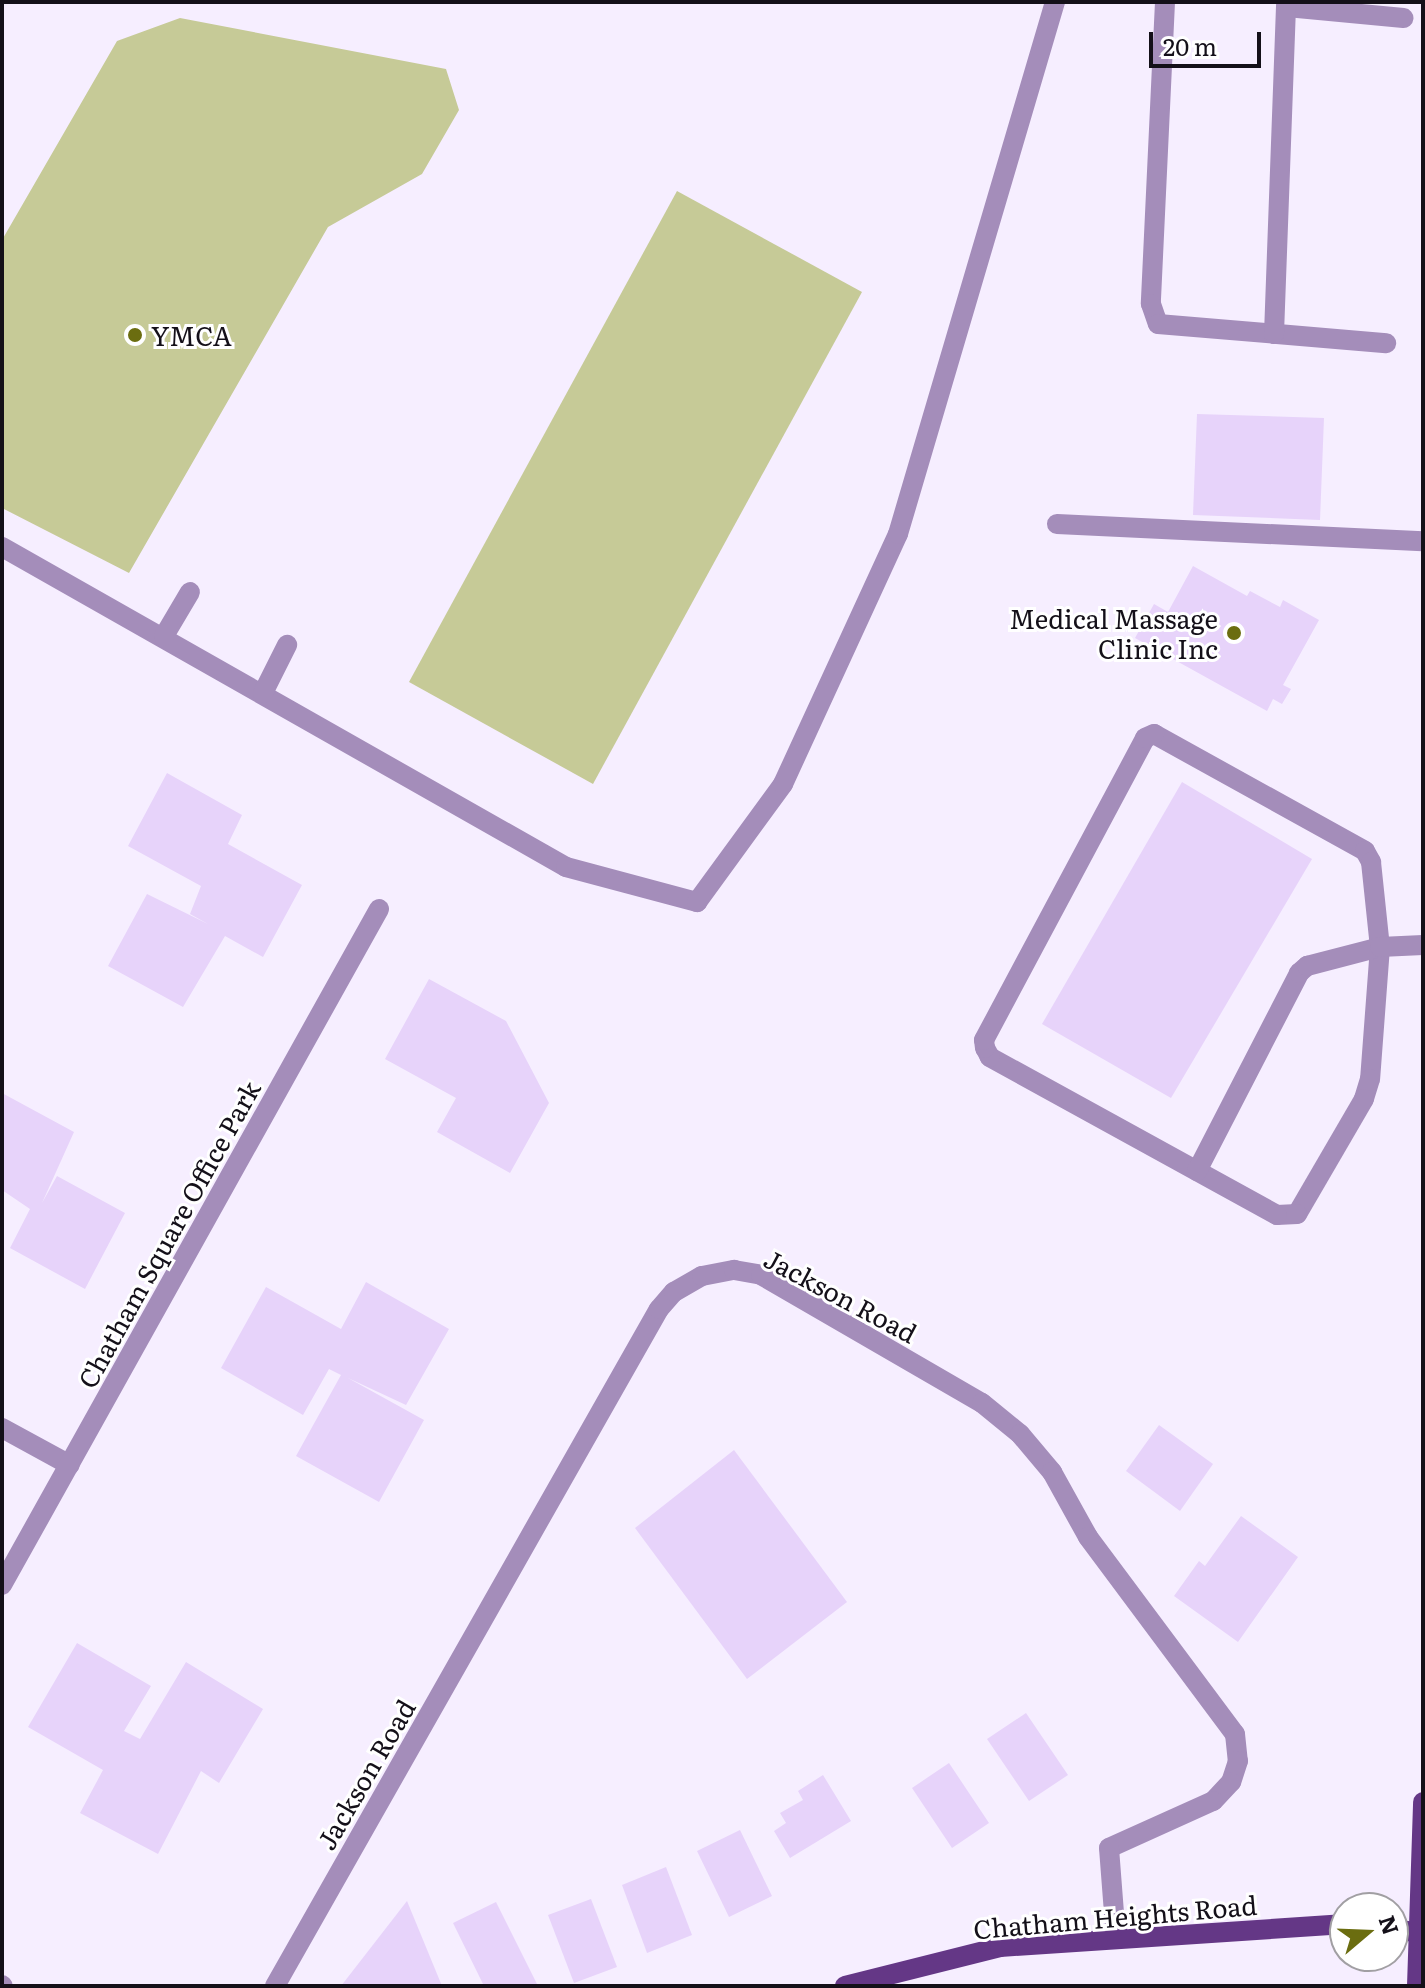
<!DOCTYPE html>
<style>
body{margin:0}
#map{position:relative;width:1425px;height:1988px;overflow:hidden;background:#f6eeff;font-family:Literata,serif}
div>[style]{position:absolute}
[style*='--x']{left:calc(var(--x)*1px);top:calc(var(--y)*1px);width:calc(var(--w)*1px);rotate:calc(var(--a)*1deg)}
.green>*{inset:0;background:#c6ca97}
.building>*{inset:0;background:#e7d3fa}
.minor>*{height:20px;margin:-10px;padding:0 10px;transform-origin:10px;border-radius:10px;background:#a48dba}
.major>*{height:20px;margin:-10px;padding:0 10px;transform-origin:10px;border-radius:10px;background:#643786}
.dots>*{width:22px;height:22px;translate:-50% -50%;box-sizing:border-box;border:4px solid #fff;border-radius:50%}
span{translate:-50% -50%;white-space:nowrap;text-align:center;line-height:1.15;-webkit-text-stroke:6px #fff;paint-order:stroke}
.poi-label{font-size:26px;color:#141019}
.left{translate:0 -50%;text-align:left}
.right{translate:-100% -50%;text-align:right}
.street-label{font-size:26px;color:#141019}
.frame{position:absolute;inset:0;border:4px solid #141019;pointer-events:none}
.north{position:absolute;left:1329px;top:1892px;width:80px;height:80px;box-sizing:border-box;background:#fff;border:2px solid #a19fa3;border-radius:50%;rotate:71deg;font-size:22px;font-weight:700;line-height:32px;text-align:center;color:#141019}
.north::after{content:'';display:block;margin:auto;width:28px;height:36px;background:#6b6d10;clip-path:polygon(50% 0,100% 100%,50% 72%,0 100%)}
.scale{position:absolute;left:1149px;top:32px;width:112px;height:36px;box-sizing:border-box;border:4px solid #141019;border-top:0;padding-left:10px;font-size:24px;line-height:28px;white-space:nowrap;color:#141019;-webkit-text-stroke:6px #fff;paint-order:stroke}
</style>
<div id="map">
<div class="green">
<i style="clip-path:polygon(180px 18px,446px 69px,459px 110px,422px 174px,328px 227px,129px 573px,2px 508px,2px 240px,117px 41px)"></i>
<i style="clip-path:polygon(677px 191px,862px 292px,593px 784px,409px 682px)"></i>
</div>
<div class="building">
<i style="clip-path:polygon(1197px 414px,1324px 418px,1320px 520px,1193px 515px)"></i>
<i style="clip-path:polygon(1193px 566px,1247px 596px,1250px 591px,1280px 607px,1283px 600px,1319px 620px,1283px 685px,1291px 689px,1282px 704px,1273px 699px,1267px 711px,1135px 638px,1154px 604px,1168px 612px)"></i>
<i style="clip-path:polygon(167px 773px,242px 815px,228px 844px,302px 885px,263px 957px,225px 936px,183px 1007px,108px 966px,147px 894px,208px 924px,190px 914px,201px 886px,128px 846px)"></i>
<i style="clip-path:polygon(1182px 782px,1312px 859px,1171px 1098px,1042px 1024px)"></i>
<i style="clip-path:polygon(429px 979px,506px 1021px,549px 1103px,510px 1173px,437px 1132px,456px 1098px,385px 1059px)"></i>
<i style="clip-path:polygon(2px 1093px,74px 1132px,42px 1203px,57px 1176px,125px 1213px,85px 1289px,10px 1248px,30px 1209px,2px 1190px)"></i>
<i style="clip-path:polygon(366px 1282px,449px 1329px,406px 1405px,348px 1378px,424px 1420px,379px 1502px,296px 1456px,341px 1375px,329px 1369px,303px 1415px,221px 1368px,266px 1287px,341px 1329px)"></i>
<i style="clip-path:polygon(1159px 1425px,1213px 1464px,1180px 1511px,1126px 1471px)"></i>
<i style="clip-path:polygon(734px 1450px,847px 1602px,747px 1679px,635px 1528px)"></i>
<i style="clip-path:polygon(1241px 1516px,1298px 1557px,1238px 1642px,1174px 1596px,1199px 1561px,1205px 1566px)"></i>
<i style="clip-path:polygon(77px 1643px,151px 1686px,124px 1731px,140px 1739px,186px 1662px,263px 1709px,219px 1783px,201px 1771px,158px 1854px,80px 1813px,103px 1770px,28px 1727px)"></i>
<i style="clip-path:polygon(1026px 1713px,1068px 1775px,1029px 1801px,987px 1739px)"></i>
<i style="clip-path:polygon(949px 1763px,989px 1823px,952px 1848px,912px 1788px)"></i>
<i style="clip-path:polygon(823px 1775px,851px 1821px,790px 1858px,774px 1831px,786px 1823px,780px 1813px,803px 1800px,798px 1791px)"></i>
<i style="clip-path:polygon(740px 1830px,772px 1896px,729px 1917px,697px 1851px)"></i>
<i style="clip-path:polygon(666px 1867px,692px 1935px,647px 1953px,622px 1885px)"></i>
<i style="clip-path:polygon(591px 1899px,617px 1967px,574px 1983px,548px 1915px)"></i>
<i style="clip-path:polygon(407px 1901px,442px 1986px,341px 1986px)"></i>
<i style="clip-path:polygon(496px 1902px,538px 1986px,484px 1986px,453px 1923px)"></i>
</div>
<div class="minor">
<i style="--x:1165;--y:2;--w:302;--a:92.7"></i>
<i style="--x:1151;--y:304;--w:21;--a:71"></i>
<i style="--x:1158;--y:324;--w:229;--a:4.8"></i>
<i style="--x:1287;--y:7;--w:117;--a:5.4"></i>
<i style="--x:1274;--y:334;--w:332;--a:-87.9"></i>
<i style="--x:1057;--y:524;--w:366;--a:2.7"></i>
<i style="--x:2;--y:547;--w:648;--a:29.57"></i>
<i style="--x:566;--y:867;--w:136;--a:15"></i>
<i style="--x:697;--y:902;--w:146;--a:-53.9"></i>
<i style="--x:783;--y:784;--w:275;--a:-65.3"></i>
<i style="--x:898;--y:534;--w:555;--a:-73.56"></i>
<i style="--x:164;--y:636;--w:51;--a:-59.4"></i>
<i style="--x:263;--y:693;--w:54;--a:-63.4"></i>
<i style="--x:1154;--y:734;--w:241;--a:29"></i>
<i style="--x:1365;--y:851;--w:13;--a:61"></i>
<i style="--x:1371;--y:862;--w:85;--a:84"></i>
<i style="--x:1380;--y:947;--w:132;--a:94.3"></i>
<i style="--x:1370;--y:1079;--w:21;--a:107"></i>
<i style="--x:1364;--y:1099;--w:133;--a:120.2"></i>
<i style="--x:1297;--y:1214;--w:20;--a:177"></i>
<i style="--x:1277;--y:1215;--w:328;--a:-151.2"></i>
<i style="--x:990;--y:1057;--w:10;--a:-119"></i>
<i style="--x:985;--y:1048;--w:8;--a:-97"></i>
<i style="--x:984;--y:1040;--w:342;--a:-61.9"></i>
<i style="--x:1145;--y:738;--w:10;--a:-24"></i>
<i style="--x:1197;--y:1171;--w:223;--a:-62.7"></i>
<i style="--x:1299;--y:973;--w:11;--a:-41"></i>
<i style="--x:1307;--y:966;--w:75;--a:-14.6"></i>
<i style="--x:1380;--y:947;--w:43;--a:-2.7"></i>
<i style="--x:2;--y:1428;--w:77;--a:28.6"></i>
<i style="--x:2;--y:1585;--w:774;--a:-60.85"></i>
<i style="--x:2;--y:1985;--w:1;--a:45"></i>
<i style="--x:275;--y:1986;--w:778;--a:-60.44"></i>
<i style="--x:659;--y:1309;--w:23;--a:-49"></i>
<i style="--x:674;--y:1292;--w:32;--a:-30"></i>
<i style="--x:702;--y:1276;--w:33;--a:-11"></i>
<i style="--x:734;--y:1270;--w:27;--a:10"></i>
<i style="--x:761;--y:1275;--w:255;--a:30.1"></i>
<i style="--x:982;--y:1403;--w:49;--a:39.2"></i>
<i style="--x:1020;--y:1434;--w:50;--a:49.9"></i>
<i style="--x:1052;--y:1472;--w:74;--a:61"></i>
<i style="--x:1088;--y:1537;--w:246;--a:53.3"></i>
<i style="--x:1235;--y:1734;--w:27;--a:84"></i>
<i style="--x:1238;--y:1761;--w:22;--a:108"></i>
<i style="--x:1231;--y:1782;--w:26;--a:133"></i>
<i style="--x:1213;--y:1801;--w:114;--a:155.7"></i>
<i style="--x:1109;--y:1848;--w:91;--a:85.6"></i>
</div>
<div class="major">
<i style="--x:1393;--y:1929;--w:30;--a:8"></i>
<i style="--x:845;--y:1986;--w:160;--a:-14.1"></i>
<i style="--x:1000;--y:1947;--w:346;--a:-3.8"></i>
<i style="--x:1417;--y:1986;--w:184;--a:-88.1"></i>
</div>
<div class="dots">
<i style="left:135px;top:335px;background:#6b6d10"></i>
<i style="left:1234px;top:633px;background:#6b6d10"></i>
</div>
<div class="poi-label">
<span class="left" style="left:151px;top:335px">YMCA</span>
<span class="right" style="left:1218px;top:633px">Medical Massage<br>Clinic Inc</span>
</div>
<div class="street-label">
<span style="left:168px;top:1234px;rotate:-61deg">Chatham Square Office Park</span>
<span style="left:841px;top:1295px;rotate:28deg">Jackson Road</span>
<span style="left:365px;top:1774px;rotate:-60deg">Jackson Road</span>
<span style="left:1115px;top:1916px;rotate:-5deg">Chatham Heights Road</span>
</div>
<div class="frame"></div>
<div class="north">N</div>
<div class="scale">20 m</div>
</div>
